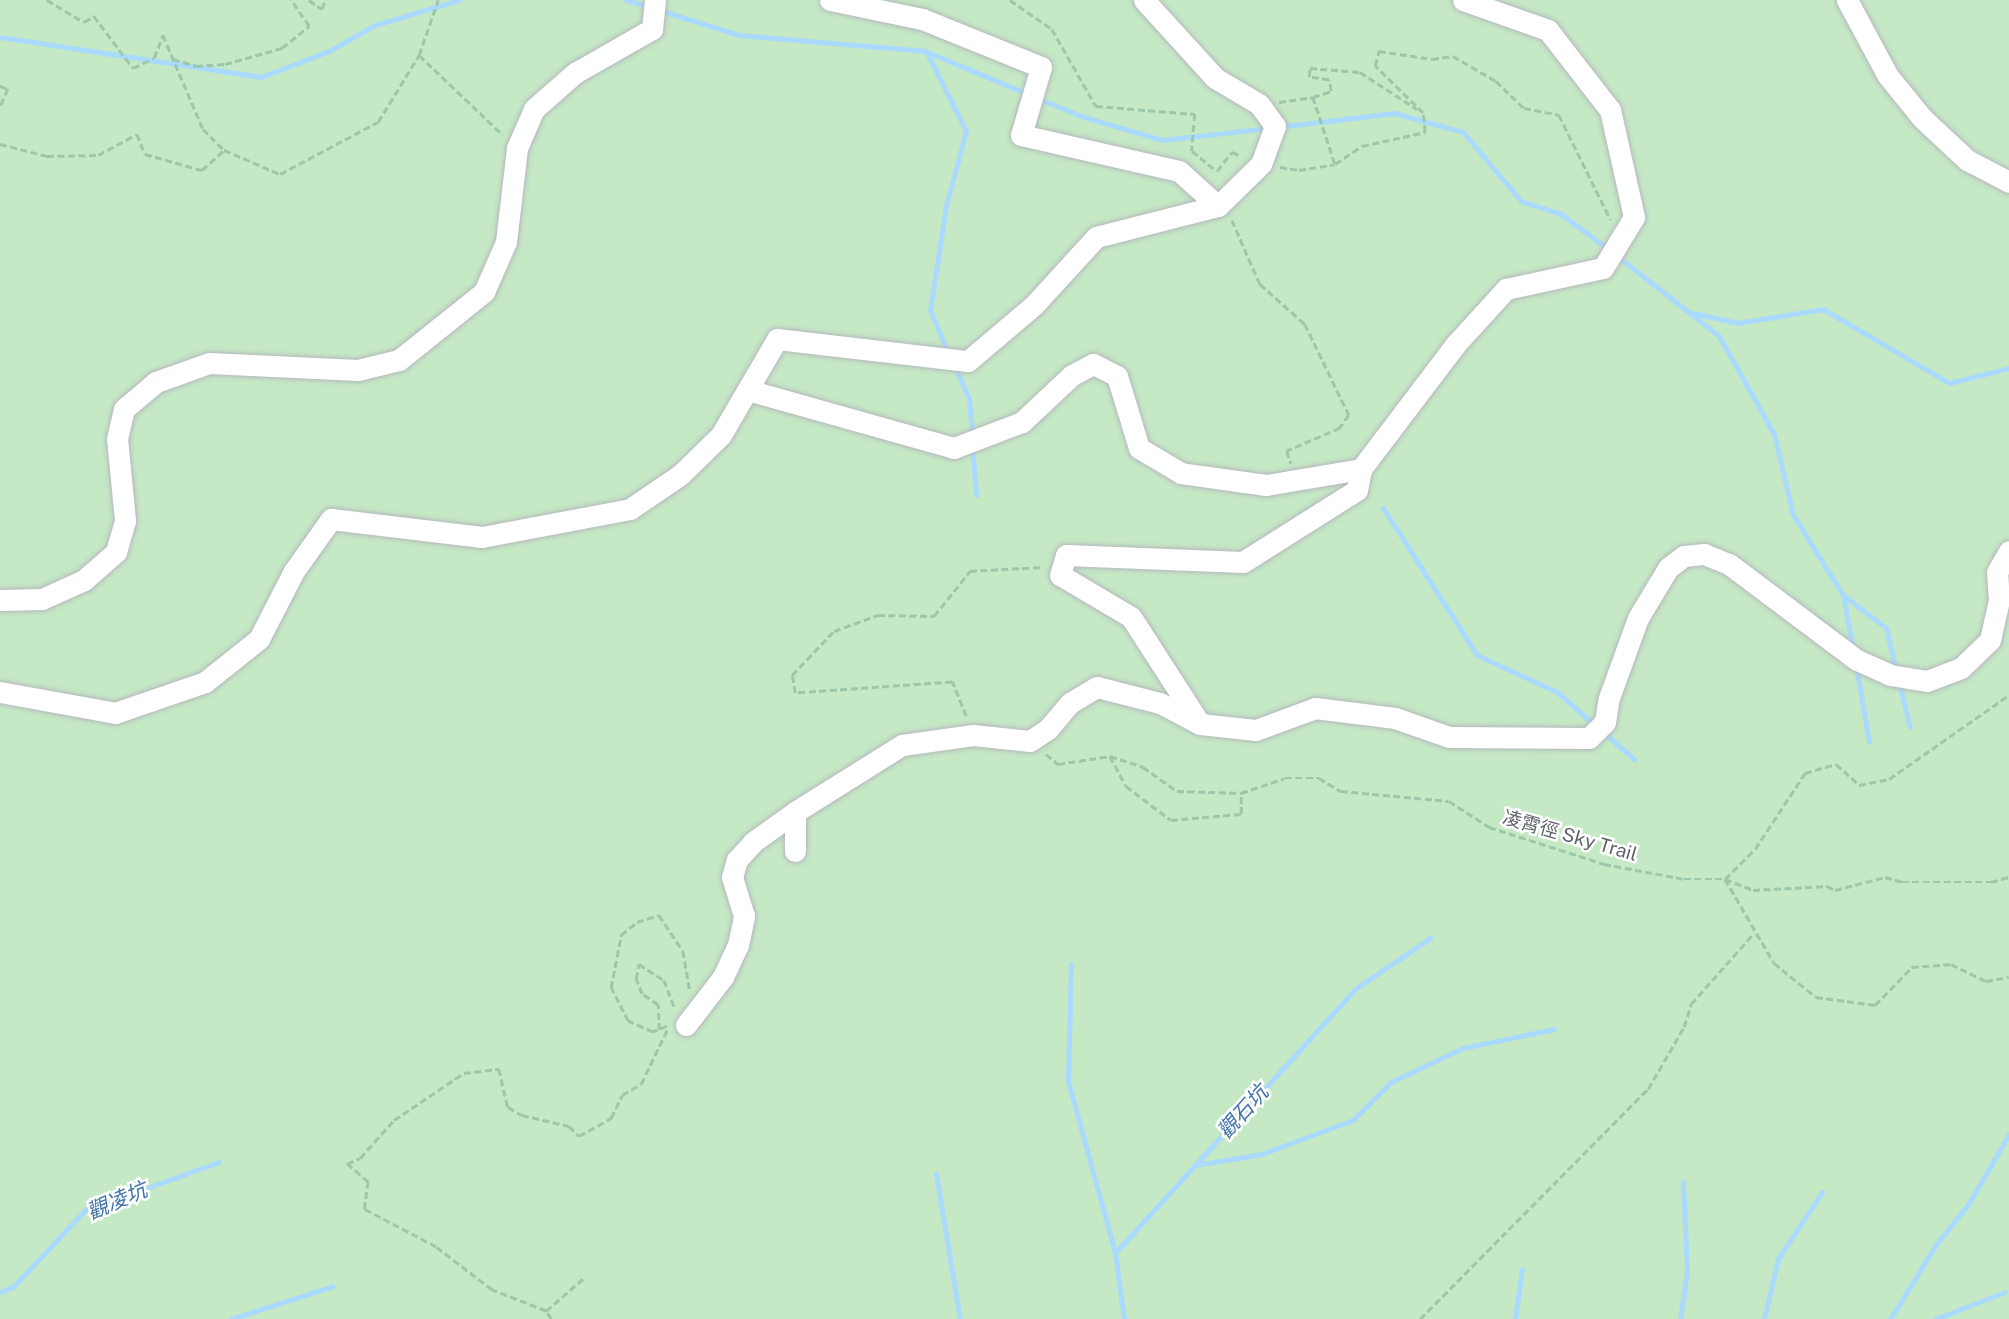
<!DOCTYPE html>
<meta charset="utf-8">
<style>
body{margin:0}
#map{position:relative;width:2009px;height:1319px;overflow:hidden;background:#f1efe8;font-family:"Public Sans","Noto Sans TC",sans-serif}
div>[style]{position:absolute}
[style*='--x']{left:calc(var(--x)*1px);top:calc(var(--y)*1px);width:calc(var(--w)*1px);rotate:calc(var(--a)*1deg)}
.green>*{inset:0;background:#c5e8c5}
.stream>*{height:5px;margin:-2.5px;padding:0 2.5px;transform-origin:2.5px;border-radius:2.5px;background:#aadaff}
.path>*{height:2.5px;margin-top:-1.25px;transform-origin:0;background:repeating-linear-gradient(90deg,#9cc7a9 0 7px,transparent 0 10.5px)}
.roads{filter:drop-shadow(0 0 2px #b5b8bc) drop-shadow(0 0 2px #b5b8bc)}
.minor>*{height:21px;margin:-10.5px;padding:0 10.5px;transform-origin:10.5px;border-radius:10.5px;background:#fff}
span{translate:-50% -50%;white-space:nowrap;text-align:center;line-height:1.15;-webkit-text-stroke:5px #fff;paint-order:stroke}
.street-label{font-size:19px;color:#5f6368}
.water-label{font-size:21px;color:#4174aa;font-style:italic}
</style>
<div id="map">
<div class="green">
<i style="clip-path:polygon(0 0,2009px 0,2009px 1319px,0 1319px)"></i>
</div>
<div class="stream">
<i style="--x:626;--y:0;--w:25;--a:16"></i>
<i style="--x:659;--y:10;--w:84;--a:17.4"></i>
<i style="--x:739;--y:35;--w:187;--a:4.9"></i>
<i style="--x:925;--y:51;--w:112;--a:22.7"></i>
<i style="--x:0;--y:37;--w:264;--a:8.7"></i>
<i style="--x:261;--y:77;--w:73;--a:-20.9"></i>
<i style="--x:329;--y:51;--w:53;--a:-29.5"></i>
<i style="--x:375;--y:25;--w:88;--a:-16.6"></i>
<i style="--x:926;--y:51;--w:89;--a:63.4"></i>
<i style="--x:966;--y:131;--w:78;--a:104.9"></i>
<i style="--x:946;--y:206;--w:105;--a:98.7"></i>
<i style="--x:930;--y:310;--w:47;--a:67.3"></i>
<i style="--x:1037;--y:98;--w:51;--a:22"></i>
<i style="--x:1084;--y:117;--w:81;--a:16.4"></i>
<i style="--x:1162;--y:140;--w:107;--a:-6.5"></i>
<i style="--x:1278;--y:127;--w:117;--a:-6.9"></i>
<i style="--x:1394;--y:113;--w:72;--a:15.4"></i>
<i style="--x:1463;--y:132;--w:90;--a:50"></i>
<i style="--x:1521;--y:201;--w:42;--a:18"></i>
<i style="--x:1561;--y:214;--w:59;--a:36.7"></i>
<i style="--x:1616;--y:255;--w:131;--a:38.2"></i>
<i style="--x:1719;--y:336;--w:112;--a:60.7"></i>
<i style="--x:1774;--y:434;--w:83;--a:76.8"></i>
<i style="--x:1793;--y:515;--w:94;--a:58"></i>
<i style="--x:1843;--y:595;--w:56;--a:79.7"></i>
<i style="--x:1693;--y:313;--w:46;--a:12.5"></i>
<i style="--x:1738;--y:323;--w:86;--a:-9.4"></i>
<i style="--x:1823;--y:309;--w:146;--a:30.4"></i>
<i style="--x:1949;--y:383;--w:62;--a:-14"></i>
<i style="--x:954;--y:365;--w:36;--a:66"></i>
<i style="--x:969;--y:398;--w:38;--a:85"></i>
<i style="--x:972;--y:446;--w:49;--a:85.3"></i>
<i style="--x:1383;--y:508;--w:174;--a:57.4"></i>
<i style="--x:1477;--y:655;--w:88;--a:24.8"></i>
<i style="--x:1557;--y:692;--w:50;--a:41"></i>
<i style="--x:1843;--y:595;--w:54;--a:37.5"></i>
<i style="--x:1886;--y:628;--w:43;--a:76.6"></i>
<i style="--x:1856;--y:666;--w:77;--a:80.3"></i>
<i style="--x:1899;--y:683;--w:45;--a:76"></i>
<i style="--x:1602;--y:731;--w:43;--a:41.2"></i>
<i style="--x:1071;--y:964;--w:117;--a:91.5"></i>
<i style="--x:1068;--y:1081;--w:178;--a:74.7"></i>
<i style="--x:1195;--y:1165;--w:68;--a:-9.3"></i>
<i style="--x:1262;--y:1154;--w:97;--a:-20.5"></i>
<i style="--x:1353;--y:1120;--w:54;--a:-45"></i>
<i style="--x:1391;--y:1082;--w:80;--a:-25.3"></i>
<i style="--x:1463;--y:1048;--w:93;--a:-11.8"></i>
<i style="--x:936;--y:1174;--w:147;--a:80.6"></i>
<i style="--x:0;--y:1292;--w:14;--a:-21"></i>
<i style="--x:13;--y:1287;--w:105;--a:-46.9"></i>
<i style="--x:85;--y:1210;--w:142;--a:-19.7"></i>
<i style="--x:231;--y:1319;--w:107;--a:-17.9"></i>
<i style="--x:1124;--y:1319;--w:67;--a:-97.8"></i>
<i style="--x:1115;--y:1253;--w:357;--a:-47.7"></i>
<i style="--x:1355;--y:989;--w:91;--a:-34.2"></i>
<i style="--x:1515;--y:1319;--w:50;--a:-82"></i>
<i style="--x:1680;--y:1319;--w:49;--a:-81.7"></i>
<i style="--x:1687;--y:1271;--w:89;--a:-92.6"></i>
<i style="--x:1764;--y:1319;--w:62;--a:-76.9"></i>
<i style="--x:1778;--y:1259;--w:80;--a:-56.7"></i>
<i style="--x:1890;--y:1319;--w:86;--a:-58.3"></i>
<i style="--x:1935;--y:1246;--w:55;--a:-51.7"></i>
<i style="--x:1969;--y:1203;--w:80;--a:-59.9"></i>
<i style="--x:1935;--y:1319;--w:75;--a:-21.1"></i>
</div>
<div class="path">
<i style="--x:47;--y:0;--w:43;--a:30.7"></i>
<i style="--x:84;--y:22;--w:12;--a:-31"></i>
<i style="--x:94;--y:16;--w:65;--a:53.1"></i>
<i style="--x:133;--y:68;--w:23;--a:-25"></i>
<i style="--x:154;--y:58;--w:25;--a:-69"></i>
<i style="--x:163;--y:35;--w:102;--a:66.9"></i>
<i style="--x:203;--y:129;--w:28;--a:45"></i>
<i style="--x:309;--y:0;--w:16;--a:35"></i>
<i style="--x:322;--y:9;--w:9;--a:-72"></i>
<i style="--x:1010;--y:0;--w:51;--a:34.6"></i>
<i style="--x:1052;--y:29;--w:89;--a:60.3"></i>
<i style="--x:1096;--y:106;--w:99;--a:4.6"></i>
<i style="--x:1195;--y:114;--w:37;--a:95"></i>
<i style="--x:1192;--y:151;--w:32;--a:39"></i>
<i style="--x:1217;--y:171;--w:24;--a:-52"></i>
<i style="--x:1232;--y:152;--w:10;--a:24"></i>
<i style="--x:419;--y:55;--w:58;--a:-70.9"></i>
<i style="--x:173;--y:59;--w:24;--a:17"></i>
<i style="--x:196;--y:66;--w:29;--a:-4"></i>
<i style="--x:225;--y:64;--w:59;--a:-15.7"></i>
<i style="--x:282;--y:48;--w:35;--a:-39"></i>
<i style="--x:309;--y:26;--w:32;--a:-125"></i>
<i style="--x:0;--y:86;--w:9;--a:21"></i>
<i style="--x:8;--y:89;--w:21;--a:113"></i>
<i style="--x:1313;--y:97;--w:19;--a:-18"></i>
<i style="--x:1331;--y:91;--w:11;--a:-100"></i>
<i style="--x:1329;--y:80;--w:20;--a:-171"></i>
<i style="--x:1309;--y:77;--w:9;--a:-84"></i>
<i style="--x:1310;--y:68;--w:50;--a:4.6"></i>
<i style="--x:1360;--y:72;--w:68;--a:33"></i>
<i style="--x:1279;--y:102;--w:34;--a:-8"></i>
<i style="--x:1313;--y:97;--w:71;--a:71.8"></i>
<i style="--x:0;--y:144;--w:49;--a:14.3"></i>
<i style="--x:47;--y:156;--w:51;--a:-1.1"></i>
<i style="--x:98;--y:155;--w:44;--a:-28.3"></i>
<i style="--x:137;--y:134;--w:22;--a:68"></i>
<i style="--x:145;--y:154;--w:59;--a:15.7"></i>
<i style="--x:202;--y:170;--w:30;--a:-42"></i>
<i style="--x:224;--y:150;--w:61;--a:23.2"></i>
<i style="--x:280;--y:174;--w:111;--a:-28"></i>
<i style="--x:378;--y:122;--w:79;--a:-58.5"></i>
<i style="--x:419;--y:55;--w:116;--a:43.6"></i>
<i style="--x:1280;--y:167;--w:19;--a:9"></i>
<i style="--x:1299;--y:170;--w:36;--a:-9"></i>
<i style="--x:1335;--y:164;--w:32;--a:-34"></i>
<i style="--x:1362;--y:146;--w:65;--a:-12.5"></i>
<i style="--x:1425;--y:132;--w:19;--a:-96"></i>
<i style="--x:1423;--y:113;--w:67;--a:-135.6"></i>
<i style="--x:1375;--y:66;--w:16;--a:-75"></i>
<i style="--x:1379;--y:51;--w:54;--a:8.6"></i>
<i style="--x:1432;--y:59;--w:21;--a:-8"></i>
<i style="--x:1453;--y:56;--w:50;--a:30.2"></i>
<i style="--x:1496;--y:81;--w:39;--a:44"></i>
<i style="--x:1524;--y:108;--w:36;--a:11"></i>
<i style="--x:1559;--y:115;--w:117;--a:63.7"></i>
<i style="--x:1232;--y:220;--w:70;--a:66.4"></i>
<i style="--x:1260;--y:284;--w:60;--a:41.6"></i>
<i style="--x:1305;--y:324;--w:101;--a:64.2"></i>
<i style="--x:1349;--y:415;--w:16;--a:125"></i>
<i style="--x:1340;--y:428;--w:58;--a:156.5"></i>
<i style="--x:1287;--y:451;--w:13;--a:72"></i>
<i style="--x:966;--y:716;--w:37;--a:-112"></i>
<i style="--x:952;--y:682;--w:157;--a:176"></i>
<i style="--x:795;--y:693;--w:18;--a:-99"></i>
<i style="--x:792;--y:675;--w:61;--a:-46.3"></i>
<i style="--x:834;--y:631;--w:47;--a:-20"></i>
<i style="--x:878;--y:615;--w:56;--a:1"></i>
<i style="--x:934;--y:616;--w:58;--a:-51.3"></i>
<i style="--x:970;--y:571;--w:72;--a:-3.2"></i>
<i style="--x:1046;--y:754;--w:16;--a:40"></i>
<i style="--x:1058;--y:764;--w:53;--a:-8.7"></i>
<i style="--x:1110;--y:756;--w:34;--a:62"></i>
<i style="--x:1126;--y:786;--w:56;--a:37.1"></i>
<i style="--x:1171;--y:820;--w:70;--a:-4.9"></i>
<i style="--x:1241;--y:814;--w:21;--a:-90"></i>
<i style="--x:1241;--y:793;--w:46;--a:-18.8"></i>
<i style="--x:1285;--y:778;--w:34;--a:0"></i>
<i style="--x:1319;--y:778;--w:26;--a:31"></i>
<i style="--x:1341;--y:791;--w:108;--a:5.3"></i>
<i style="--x:1449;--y:801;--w:48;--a:33"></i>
<i style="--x:1489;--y:827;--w:121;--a:17.8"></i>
<i style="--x:1604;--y:864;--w:81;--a:10.6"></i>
<i style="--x:1684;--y:879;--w:41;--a:0"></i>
<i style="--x:1725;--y:879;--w:30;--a:21"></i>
<i style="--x:1753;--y:890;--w:74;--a:-3.1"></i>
<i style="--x:1827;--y:886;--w:9;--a:27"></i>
<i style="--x:1835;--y:890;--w:52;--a:-14.6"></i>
<i style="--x:1885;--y:877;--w:18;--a:16"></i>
<i style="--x:1902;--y:882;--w:89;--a:0"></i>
<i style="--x:1991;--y:882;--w:19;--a:-16"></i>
<i style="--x:1110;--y:756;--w:35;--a:18"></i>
<i style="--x:1143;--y:767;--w:42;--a:35.2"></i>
<i style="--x:1177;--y:791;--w:64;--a:1.8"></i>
<i style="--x:1725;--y:879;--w:42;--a:-45"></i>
<i style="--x:1755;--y:849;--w:91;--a:-56.7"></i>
<i style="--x:1805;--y:773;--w:32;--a:-16"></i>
<i style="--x:1836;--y:764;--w:31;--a:42"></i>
<i style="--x:1859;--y:785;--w:31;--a:-11"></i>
<i style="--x:1889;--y:779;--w:146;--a:-35"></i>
<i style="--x:1725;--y:879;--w:97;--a:59.7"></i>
<i style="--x:1774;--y:963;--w:54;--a:39"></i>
<i style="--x:1816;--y:997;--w:60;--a:7.7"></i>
<i style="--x:1875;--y:1005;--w:53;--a:-45.8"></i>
<i style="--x:1912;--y:967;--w:39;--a:-4"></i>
<i style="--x:1951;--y:964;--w:39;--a:26"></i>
<i style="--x:1986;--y:981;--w:23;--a:-10"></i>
<i style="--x:667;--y:1026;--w:15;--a:157"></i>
<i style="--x:653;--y:1032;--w:27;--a:-156"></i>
<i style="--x:628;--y:1021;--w:37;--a:-117"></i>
<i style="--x:611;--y:988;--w:54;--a:-79.3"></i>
<i style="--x:621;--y:935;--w:21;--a:-39"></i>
<i style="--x:637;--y:922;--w:23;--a:-18"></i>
<i style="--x:659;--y:915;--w:43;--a:56.3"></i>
<i style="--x:683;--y:951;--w:39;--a:80"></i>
<i style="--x:659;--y:1030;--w:25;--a:-92"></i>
<i style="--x:658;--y:1005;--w:19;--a:-145"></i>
<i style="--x:642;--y:994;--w:16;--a:-112"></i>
<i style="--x:636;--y:979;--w:15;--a:-79"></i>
<i style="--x:639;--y:964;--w:30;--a:33"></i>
<i style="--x:664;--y:980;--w:30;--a:69"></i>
<i style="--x:546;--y:1311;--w:52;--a:-41.1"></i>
<i style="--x:551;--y:1319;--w:9;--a:-122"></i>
<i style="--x:546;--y:1311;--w:58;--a:-158.7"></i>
<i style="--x:492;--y:1290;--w:71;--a:-142.5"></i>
<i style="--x:436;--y:1247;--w:81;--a:-152.2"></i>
<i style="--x:364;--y:1209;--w:27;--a:-82"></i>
<i style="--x:368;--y:1182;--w:28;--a:-139"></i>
<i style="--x:347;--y:1164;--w:14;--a:-25"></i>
<i style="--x:360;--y:1158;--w:51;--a:-48.2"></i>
<i style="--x:394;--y:1120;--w:84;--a:-33.9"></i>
<i style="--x:464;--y:1073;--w:35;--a:-7"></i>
<i style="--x:499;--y:1069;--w:39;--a:77"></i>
<i style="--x:508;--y:1107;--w:16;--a:30"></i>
<i style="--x:522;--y:1115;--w:48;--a:13.2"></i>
<i style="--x:569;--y:1126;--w:14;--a:45"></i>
<i style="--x:579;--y:1136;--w:37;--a:-29"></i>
<i style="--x:611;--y:1118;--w:25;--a:-64"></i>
<i style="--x:622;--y:1095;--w:22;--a:-30"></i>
<i style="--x:641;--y:1084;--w:60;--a:-64.3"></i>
<i style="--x:1420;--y:1319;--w:324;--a:-45.3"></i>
<i style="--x:1648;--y:1089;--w:72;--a:-59.9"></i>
<i style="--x:1684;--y:1027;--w:24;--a:-73"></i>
<i style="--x:1691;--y:1004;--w:95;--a:-48.4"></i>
</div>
<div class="roads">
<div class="minor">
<i style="--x:1144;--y:0;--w:105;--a:47.7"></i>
<i style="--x:1215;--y:78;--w:51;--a:30.6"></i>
<i style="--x:1259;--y:104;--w:27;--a:54"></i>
<i style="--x:1275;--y:126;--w:40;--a:110.2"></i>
<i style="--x:1261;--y:164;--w:60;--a:135.7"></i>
<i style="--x:1847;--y:0;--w:86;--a:61.7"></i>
<i style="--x:1888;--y:76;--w:54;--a:51"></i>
<i style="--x:1922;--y:118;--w:62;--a:43"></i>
<i style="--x:1967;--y:160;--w:47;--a:27.6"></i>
<i style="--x:1361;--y:469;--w:156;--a:-52.8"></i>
<i style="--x:1455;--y:345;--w:76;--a:-47.7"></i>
<i style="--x:1506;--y:289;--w:99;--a:-12.2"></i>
<i style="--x:1603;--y:268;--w:60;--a:-58.7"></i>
<i style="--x:1634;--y:217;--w:110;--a:-102.6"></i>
<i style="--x:1610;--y:110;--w:101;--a:-127.8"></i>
<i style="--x:1548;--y:30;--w:90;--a:-160.6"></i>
<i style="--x:0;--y:600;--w:42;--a:-1.4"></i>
<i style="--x:42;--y:599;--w:46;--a:-24.3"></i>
<i style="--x:84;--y:580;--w:43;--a:-41.2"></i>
<i style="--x:116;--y:552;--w:33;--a:-74"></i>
<i style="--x:125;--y:520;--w:81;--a:-95.6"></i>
<i style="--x:117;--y:439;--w:31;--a:-77"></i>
<i style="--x:124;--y:409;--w:42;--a:-40.2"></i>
<i style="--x:156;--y:382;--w:56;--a:-19.7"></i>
<i style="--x:209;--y:363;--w:149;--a:2.7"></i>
<i style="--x:358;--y:370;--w:42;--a:-13.7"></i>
<i style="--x:399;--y:360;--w:109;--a:-38.7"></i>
<i style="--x:484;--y:292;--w:55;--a:-66.3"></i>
<i style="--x:506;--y:242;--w:95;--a:-83.3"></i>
<i style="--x:517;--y:148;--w:43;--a:-66.4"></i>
<i style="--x:534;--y:109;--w:55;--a:-41.3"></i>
<i style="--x:575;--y:73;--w:89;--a:-29.7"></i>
<i style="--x:652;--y:29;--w:29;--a:-84"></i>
<i style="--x:0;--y:692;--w:117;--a:10.3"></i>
<i style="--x:115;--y:713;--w:95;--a:-19"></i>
<i style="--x:205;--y:682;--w:69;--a:-38.5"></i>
<i style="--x:259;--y:639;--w:76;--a:-62.8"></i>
<i style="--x:294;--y:571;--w:64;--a:-54.6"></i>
<i style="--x:331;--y:519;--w:152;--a:6.8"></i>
<i style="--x:482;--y:537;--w:151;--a:-10.7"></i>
<i style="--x:630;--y:509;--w:60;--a:-34.2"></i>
<i style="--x:680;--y:475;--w:57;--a:-44.3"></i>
<i style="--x:721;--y:435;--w:111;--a:-59.7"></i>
<i style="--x:777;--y:339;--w:192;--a:6.6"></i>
<i style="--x:968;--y:361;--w:87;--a:-40.3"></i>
<i style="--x:1034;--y:305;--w:92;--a:-47.6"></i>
<i style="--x:1096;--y:237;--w:126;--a:-14.3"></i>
<i style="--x:1218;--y:206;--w:52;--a:-138.1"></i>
<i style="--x:1179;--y:171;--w:162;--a:-167.2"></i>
<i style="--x:1021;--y:135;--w:71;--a:-73.6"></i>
<i style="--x:1041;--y:67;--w:128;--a:-158"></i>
<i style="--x:922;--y:19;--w:94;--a:-168.3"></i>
<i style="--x:1200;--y:724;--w:56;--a:6.1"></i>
<i style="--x:1256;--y:730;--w:63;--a:-20.4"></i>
<i style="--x:1315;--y:708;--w:81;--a:7.1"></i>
<i style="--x:1395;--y:718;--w:57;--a:19.4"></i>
<i style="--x:1449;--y:737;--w:140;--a:0.4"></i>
<i style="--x:1589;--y:738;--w:23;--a:-45"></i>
<i style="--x:1605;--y:722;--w:24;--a:-81"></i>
<i style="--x:1609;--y:698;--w:85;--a:-70.1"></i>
<i style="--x:1638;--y:618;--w:58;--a:-59"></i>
<i style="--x:1668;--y:568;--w:20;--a:-37"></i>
<i style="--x:1684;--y:556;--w:20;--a:-6"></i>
<i style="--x:1704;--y:554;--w:27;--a:22"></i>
<i style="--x:1729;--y:564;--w:160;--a:36.9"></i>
<i style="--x:1857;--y:660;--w:36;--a:24"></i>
<i style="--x:1890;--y:675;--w:37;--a:9"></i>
<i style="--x:1927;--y:681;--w:36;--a:-21"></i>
<i style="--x:1961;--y:668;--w:40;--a:-44"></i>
<i style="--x:1990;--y:640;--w:41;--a:-77.3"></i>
<i style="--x:1999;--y:600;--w:28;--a:-94"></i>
<i style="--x:1997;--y:572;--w:24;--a:-60"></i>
<i style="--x:795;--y:851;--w:39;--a:-90"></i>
<i style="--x:686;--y:1025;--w:61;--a:-52.4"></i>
<i style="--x:723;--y:977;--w:35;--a:-65"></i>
<i style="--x:738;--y:945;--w:30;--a:-78"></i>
<i style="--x:744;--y:916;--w:41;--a:-107.1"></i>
<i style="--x:732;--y:877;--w:18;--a:-74"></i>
<i style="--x:737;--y:860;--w:24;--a:-48"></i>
<i style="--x:753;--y:842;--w:52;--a:-35.5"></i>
<i style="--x:795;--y:812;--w:126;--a:-32.1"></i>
<i style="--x:902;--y:745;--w:72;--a:-8"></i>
<i style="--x:973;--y:735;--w:57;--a:6"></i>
<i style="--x:1030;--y:741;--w:22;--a:-34"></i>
<i style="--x:1048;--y:729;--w:34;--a:-50"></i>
<i style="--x:1070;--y:703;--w:31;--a:-31"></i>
<i style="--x:1097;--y:687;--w:65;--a:14.3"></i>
<i style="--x:1160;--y:703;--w:45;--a:27.7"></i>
<i style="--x:1200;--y:724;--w:127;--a:-122.8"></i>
<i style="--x:1131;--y:617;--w:82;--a:-149.4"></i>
<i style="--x:1060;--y:575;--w:21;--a:-73"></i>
<i style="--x:1066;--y:555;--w:177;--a:2.3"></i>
<i style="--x:1243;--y:562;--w:135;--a:-32.3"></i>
<i style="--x:1357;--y:490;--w:21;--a:-79"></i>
<i style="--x:1361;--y:469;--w:96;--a:170.4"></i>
<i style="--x:1266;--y:485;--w:86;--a:-172"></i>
<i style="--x:1181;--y:473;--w:49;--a:-149.2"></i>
<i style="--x:1139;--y:448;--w:75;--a:-107"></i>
<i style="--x:1117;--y:376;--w:27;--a:-153"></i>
<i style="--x:1093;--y:364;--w:24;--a:152"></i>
<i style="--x:1072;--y:375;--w:69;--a:136.8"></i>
<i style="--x:1022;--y:422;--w:73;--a:159.1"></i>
<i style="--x:954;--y:448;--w:214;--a:-164.3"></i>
</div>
</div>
<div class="street-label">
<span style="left:1570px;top:836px;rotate:16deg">凌霄徑 Sky Trail</span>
</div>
<div class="water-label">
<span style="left:1243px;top:1112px;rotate:-48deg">觀石坑</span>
<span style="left:117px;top:1201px;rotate:-23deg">觀凌坑</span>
</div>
</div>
